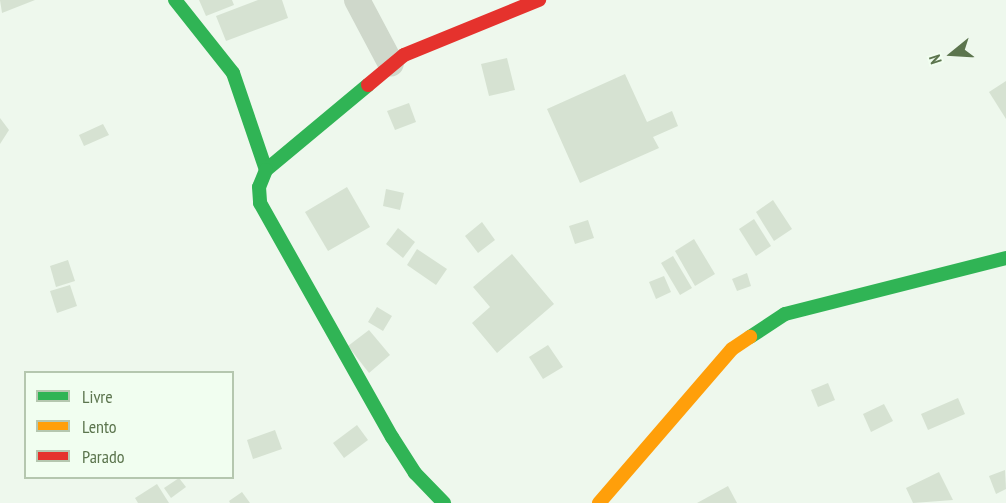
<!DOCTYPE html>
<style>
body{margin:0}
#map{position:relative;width:1006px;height:503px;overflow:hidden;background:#eef8ed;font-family:"PT Sans Narrow",sans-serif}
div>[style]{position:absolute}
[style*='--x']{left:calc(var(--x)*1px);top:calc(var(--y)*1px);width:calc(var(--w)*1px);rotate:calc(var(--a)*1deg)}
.building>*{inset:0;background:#d6e2d2}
.street>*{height:26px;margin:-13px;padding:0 13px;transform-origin:13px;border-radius:13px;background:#cfd8cb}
.fast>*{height:14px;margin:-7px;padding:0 7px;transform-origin:7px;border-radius:7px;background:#30b455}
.slow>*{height:14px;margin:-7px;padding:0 7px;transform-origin:7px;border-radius:7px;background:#ff9f0a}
.jam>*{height:14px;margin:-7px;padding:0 7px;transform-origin:7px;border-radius:7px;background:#e5322d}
span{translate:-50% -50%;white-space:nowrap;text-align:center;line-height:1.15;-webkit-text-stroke:4.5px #f1fef0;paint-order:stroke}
.legend{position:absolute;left:24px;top:371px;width:210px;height:108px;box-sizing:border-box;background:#f1fef0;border:2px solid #b5c7af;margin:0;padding:8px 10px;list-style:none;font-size:18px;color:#5c754e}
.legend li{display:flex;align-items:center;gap:12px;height:30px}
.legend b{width:30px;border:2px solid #b5c7af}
.north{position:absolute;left:922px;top:24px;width:60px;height:60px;-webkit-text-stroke:4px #f1fef0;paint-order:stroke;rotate:252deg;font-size:16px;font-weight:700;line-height:24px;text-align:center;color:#5c754e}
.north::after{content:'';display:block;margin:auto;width:21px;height:27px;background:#5c754e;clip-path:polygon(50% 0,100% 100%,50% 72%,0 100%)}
</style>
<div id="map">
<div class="building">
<i style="clip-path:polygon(0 0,35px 0,2px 13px)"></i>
<i style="clip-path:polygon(199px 0,232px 0,234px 5px,206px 16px)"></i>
<i style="clip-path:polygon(258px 0,282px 0,288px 18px,226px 41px,216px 16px)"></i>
<i style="clip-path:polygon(507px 58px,515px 90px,489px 96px,481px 64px)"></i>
<i style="clip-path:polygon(625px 74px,647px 122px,672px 111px,678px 126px,653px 137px,659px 148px,580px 183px,547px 109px)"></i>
<i style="clip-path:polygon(1006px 81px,1006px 119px,989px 92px)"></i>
<i style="clip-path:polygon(409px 103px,416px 122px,395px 130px,387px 111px)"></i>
<i style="clip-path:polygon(0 118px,9px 130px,0 144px)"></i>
<i style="clip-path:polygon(103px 124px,109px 135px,84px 146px,79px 135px)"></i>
<i style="clip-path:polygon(347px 187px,370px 227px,328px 251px,305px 212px)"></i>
<i style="clip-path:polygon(386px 189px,404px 193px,400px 210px,383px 206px)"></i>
<i style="clip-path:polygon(773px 200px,792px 229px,774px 241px,756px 212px)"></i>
<i style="clip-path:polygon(754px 219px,771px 246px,756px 256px,739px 229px)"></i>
<i style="clip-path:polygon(588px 220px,594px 238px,575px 244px,569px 226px)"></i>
<i style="clip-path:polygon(482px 222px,495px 240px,478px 253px,465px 236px)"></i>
<i style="clip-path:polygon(398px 228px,415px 242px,403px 258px,386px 244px)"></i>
<i style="clip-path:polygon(694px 239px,715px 274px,695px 286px,675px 251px)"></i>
<i style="clip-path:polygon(417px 249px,447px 269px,436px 285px,407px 265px)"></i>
<i style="clip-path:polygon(512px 254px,554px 304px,497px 353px,472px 323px,490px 307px,473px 287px)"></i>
<i style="clip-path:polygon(673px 256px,692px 288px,680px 295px,661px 263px)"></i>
<i style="clip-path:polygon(68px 260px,75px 281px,56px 287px,50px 266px)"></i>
<i style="clip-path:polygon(747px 273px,751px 286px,737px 291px,732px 279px)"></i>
<i style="clip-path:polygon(664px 276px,671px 292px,656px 299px,649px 282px)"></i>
<i style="clip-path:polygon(70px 285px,77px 306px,57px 313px,50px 291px)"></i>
<i style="clip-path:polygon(377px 307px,392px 316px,383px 331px,368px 322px)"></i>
<i style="clip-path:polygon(369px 330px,390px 355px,369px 373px,348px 346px)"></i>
<i style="clip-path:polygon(548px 345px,563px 367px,543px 379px,529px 357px)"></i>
<i style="clip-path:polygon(828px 383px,835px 400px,818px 407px,811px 390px)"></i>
<i style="clip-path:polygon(958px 398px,965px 414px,928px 430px,921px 414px)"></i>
<i style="clip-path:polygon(884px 404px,893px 421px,871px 432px,863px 414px)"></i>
<i style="clip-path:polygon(357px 425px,368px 440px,344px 458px,333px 443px)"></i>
<i style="clip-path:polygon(275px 430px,282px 449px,253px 459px,247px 440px)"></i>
<i style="clip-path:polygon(1005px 470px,1006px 489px,996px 494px,989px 476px)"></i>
<i style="clip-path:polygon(939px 472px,953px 500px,913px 503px,906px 488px)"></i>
<i style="clip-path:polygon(179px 478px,186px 487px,171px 498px,164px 488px)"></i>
<i style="clip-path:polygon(157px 484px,169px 503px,138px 503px,135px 498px)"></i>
<i style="clip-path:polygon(728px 486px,737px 503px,697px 503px)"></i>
<i style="clip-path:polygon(242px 492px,250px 503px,230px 503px,229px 501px)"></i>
</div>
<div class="street">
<i style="--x:357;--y:0;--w:72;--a:62"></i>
</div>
<div class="fast">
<i style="--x:175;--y:0;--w:93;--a:51.5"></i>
<i style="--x:233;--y:73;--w:102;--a:71.2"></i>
<i style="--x:368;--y:85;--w:133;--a:140.2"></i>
<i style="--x:266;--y:170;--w:18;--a:112"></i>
<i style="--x:259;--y:187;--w:16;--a:86"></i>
<i style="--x:260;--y:203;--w:269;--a:60.6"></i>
<i style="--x:392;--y:437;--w:43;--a:57.4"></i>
<i style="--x:415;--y:473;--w:42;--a:46"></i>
<i style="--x:750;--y:337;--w:42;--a:-33.3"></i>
<i style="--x:785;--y:314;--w:228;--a:-14.2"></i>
</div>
<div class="slow">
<i style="--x:599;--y:503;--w:203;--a:-49.2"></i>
<i style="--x:732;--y:349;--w:22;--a:-34"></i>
</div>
<div class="jam">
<i style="--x:368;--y:85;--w:47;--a:-39.8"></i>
<i style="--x:404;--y:55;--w:146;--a:-22.2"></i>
</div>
<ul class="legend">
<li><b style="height:8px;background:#30b455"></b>Livre</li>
<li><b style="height:8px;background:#ff9f0a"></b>Lento</li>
<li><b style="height:8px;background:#e5322d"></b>Parado</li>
</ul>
<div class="north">N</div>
</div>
